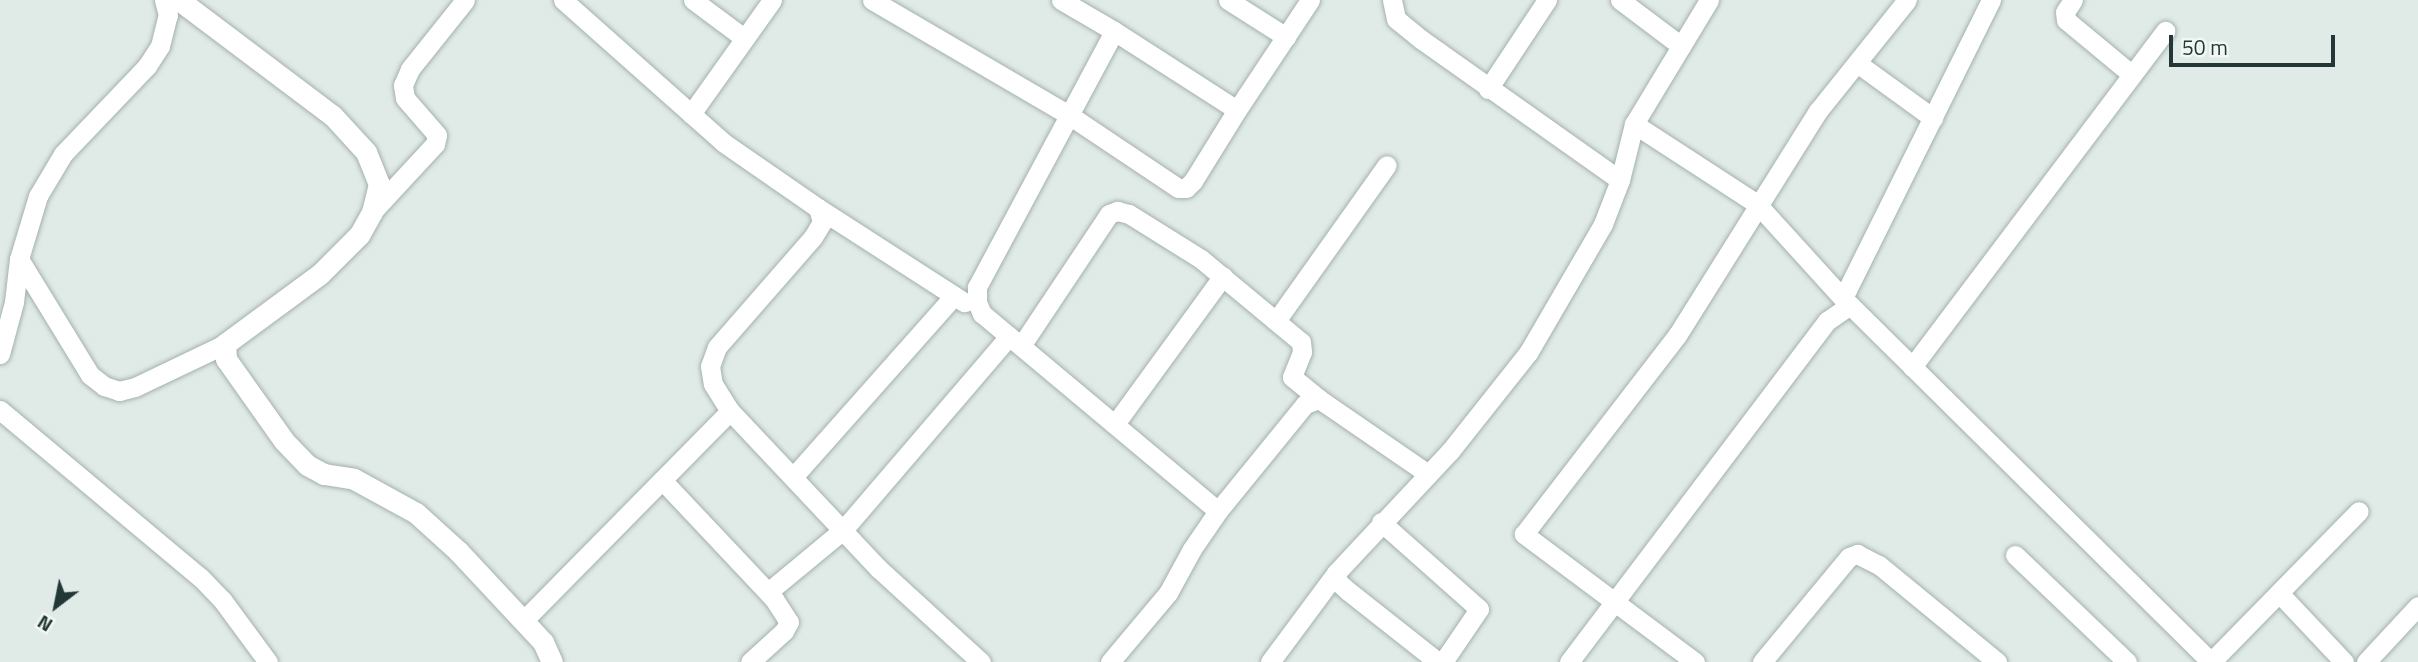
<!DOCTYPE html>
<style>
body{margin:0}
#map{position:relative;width:2418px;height:662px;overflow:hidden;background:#e0eae7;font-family:"Titillium Web",sans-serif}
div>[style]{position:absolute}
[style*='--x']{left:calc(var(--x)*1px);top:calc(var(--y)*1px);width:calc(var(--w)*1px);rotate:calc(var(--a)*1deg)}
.roads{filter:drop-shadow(0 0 2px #a4b1ae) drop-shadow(0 0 2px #a4b1ae)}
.minor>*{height:19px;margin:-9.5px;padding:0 9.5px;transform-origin:9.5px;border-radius:9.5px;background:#fff}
.tertiary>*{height:21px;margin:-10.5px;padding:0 10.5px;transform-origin:10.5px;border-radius:10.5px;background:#fff}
span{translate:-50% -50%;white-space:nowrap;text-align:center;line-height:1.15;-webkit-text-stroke:7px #f0f7f4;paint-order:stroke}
.north{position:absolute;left:21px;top:571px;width:70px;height:70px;-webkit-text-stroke:5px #f0f7f4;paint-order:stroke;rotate:212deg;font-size:19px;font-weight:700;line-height:28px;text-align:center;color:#233836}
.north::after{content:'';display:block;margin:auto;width:24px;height:32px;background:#233836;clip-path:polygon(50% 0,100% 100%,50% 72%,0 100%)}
.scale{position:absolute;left:2169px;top:35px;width:166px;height:32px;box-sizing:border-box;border:4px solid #233836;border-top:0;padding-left:9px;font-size:21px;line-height:24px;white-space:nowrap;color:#233836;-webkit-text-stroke:5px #f0f7f4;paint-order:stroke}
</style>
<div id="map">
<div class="roads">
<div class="minor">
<i style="--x:563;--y:0;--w:215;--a:41.6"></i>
<i style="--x:724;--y:143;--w:114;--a:34.7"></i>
<i style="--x:818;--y:208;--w:15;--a:74"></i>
<i style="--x:822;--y:222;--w:17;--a:121"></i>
<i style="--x:813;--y:237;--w:146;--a:131.1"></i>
<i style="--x:717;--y:347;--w:20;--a:110"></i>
<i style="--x:710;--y:366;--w:18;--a:81"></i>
<i style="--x:713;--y:384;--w:32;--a:58"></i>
<i style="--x:730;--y:411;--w:217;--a:46.7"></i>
<i style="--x:879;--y:569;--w:138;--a:42.4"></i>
<i style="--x:693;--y:0;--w:64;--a:36.7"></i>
<i style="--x:872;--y:0;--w:228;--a:30.3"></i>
<i style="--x:1069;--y:115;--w:131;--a:33.8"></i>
<i style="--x:1178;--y:188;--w:8;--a:0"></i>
<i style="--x:1186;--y:188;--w:10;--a:-45"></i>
<i style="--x:1193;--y:181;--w:84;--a:-58.2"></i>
<i style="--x:1061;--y:0;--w:61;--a:30.3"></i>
<i style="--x:1228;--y:0;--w:69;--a:32.5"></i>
<i style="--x:1392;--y:0;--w:19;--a:78"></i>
<i style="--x:1396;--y:19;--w:33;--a:39"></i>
<i style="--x:1422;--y:40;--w:242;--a:35.3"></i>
<i style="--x:1620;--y:0;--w:75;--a:36.9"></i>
<i style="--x:2073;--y:0;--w:14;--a:124"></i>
<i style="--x:2065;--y:12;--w:8;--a:83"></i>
<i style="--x:2066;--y:20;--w:85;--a:39.7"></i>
<i style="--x:1857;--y:63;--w:94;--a:35.9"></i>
<i style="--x:1488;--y:89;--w:107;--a:-56.5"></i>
<i style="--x:691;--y:114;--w:140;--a:-54.6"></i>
<i style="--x:1634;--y:124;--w:147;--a:33"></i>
<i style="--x:1757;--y:204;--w:137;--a:47.7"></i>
<i style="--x:818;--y:208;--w:174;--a:32.8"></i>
<i style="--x:372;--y:212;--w:93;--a:-47.2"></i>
<i style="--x:435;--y:144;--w:9;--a:-77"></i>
<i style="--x:437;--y:135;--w:49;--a:-130.9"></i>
<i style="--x:405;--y:98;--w:13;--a:-99"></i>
<i style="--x:403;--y:85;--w:17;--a:-66"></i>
<i style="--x:410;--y:69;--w:88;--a:-51.4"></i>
<i style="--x:19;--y:259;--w:136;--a:58.5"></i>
<i style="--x:90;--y:375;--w:18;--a:38"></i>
<i style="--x:104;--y:386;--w:16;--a:18"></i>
<i style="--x:119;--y:391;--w:16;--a:-14"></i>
<i style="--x:135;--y:387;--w:100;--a:-25.5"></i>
<i style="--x:1843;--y:298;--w:333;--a:-63.6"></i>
<i style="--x:1276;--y:321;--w:191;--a:-54.6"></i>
<i style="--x:1021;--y:346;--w:159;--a:-56.3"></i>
<i style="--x:1109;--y:214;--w:9;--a:-21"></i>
<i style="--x:1117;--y:211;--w:12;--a:14"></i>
<i style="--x:1129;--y:214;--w:85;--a:32"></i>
<i style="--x:1201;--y:259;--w:130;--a:39.7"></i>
<i style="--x:1301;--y:342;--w:10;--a:84"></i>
<i style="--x:1302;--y:352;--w:27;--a:112"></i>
<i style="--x:1292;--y:377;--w:35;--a:39"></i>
<i style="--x:0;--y:354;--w:54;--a:-74.9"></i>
<i style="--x:14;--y:302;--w:43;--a:-83.4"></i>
<i style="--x:19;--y:259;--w:66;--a:-73.2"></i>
<i style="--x:38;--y:196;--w:49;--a:-59.2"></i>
<i style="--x:63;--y:154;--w:122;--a:-46.3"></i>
<i style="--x:147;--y:66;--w:24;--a:-57"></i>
<i style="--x:160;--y:46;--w:32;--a:-76"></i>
<i style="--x:168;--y:15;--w:16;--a:-105"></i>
<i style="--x:1912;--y:367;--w:421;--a:-53"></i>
<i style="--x:0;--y:410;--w:261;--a:39.9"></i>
<i style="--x:200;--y:577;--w:33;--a:46"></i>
<i style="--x:223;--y:601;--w:76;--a:53.6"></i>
<i style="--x:1115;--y:424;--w:183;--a:-53.9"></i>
<i style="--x:794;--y:476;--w:241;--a:-48.4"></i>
<i style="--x:662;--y:480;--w:163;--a:46.7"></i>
<i style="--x:774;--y:599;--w:27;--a:57"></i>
<i style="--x:789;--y:622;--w:10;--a:119"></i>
<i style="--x:784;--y:631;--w:46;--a:137.6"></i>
<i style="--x:1218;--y:511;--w:307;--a:-140.1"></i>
<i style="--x:982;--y:314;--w:13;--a:-113"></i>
<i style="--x:977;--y:302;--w:15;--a:-90"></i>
<i style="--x:977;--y:287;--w:290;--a:-61.8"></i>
<i style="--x:1114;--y:31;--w:146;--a:32.7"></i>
<i style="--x:1237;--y:110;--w:132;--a:-56.4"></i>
<i style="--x:1381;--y:522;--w:131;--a:41.6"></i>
<i style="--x:1479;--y:609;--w:64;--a:124.2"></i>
<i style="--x:2015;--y:555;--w:155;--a:43.7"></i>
<i style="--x:768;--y:592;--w:97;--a:-39.6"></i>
<i style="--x:843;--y:530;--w:255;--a:-49.4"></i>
<i style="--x:2279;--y:593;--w:95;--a:46.7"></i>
<i style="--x:523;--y:621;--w:295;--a:-45.4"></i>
<i style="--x:1110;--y:662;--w:90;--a:-50"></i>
<i style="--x:1168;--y:593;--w:50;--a:-61.4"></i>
<i style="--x:1192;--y:549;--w:46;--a:-55.6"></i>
<i style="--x:1218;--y:511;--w:138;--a:-50.9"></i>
<i style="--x:1305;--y:404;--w:15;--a:-20"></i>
<i style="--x:1319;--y:399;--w:132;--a:34.5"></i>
<i style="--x:1270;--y:662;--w:111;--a:-53.4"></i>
<i style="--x:1438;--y:662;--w:115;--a:-141.7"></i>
<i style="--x:1348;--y:591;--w:13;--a:-138"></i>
<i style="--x:1338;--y:582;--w:9;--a:-103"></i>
<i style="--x:1336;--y:573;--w:168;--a:-46.9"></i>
<i style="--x:1451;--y:450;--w:124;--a:-51.6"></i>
<i style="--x:1528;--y:353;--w:149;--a:-59.8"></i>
<i style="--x:1603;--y:224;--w:47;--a:-68.9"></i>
<i style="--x:1620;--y:180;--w:58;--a:-76"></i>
<i style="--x:1634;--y:124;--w:145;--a:-58.8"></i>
<i style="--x:1569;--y:662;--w:428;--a:-52.9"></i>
<i style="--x:1827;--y:321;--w:28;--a:-35"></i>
<i style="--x:1850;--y:305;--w:508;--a:44.68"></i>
<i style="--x:1695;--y:662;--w:214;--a:-143.2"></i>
<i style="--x:1524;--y:534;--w:252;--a:-52.4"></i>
<i style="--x:1678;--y:334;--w:263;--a:-57.9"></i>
<i style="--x:1818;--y:111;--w:142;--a:-51.3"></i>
<i style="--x:1762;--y:662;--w:136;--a:-50.4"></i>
<i style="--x:1849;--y:557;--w:9;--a:-21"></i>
<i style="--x:1857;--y:554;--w:25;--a:27"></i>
<i style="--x:1879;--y:565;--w:153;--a:39.4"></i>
<i style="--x:2211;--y:662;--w:211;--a:-45.6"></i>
<i style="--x:2366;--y:662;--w:76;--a:-47.1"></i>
</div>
<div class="tertiary">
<i style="--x:179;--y:0;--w:193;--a:37"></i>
<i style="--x:333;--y:116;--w:49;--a:47.5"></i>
<i style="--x:366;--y:152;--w:35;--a:68"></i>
<i style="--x:379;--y:184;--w:29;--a:104"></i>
<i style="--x:372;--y:212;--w:26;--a:119"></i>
<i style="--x:359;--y:235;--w:55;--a:135"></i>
<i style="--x:320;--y:274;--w:118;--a:143.6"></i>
<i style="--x:225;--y:344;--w:15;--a:86"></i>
<i style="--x:226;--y:359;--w:100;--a:54.7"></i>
<i style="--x:284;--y:441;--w:33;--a:46"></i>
<i style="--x:307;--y:465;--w:19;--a:28"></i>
<i style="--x:324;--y:474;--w:30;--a:9"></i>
<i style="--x:354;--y:479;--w:71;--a:28.7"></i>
<i style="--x:416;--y:513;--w:57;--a:42.1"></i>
<i style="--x:458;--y:551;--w:125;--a:47"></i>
<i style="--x:543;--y:642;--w:22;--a:66"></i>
</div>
</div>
<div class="north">N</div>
<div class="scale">50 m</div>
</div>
